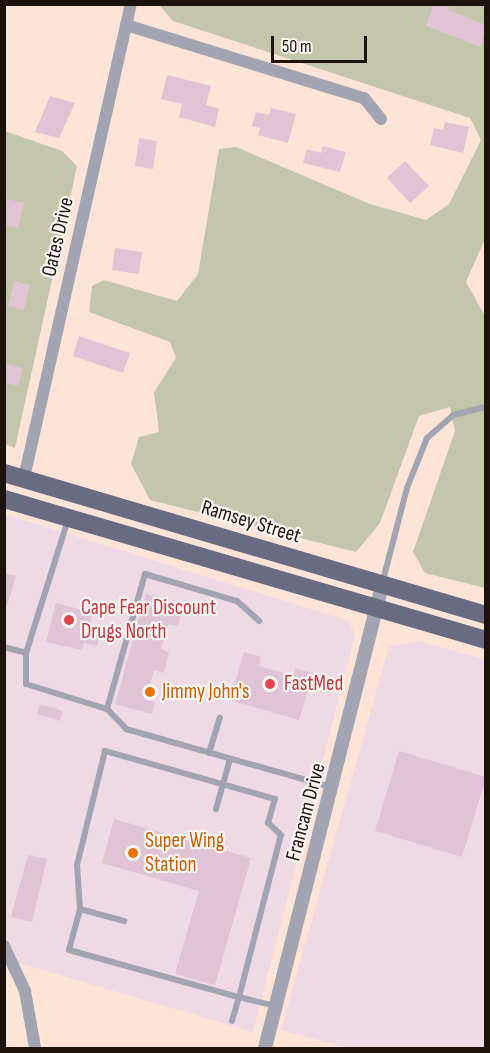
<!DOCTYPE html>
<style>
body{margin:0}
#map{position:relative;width:490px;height:1053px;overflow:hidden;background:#fde4d7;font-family:"Sofia Sans Condensed",sans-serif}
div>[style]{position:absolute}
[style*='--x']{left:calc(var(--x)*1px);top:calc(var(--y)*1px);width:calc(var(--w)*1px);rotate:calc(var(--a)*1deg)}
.commercial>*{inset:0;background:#efd9e5}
.green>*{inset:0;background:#c4c6ab}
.building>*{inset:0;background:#e0c3d4}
.service>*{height:6px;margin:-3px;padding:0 3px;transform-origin:3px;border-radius:3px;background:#a2a5b1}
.minor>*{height:12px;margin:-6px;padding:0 6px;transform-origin:6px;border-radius:6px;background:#a2a5b1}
.tertiary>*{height:14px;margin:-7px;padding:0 7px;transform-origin:7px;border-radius:7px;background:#a2a5b1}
.primary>*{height:18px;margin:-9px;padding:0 9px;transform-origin:9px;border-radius:9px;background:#686b81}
.dots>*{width:16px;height:16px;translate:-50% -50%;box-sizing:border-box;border:3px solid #fcf6f2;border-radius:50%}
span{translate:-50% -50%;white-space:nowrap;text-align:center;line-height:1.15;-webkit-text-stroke:4.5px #fcf6f2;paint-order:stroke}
.street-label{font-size:21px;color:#1d130d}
.health-label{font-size:21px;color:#be3a42}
.left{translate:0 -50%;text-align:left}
.food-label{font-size:21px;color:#c56008}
.frame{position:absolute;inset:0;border:6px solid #1d130d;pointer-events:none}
.scale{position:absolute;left:271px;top:36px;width:96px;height:27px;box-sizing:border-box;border:3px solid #1d130d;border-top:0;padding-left:8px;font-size:18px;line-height:21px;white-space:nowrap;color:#1d130d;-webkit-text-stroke:4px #fcf6f2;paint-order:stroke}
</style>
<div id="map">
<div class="commercial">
<i style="clip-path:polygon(4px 514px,349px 621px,355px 635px,253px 1032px,5px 959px)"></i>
<i style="clip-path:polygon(419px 641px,485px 660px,485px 1048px,348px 1048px,281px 1030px,389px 646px)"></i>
</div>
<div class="green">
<i style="clip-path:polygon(159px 5px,485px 5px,485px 239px,466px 282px,485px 316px,485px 588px,425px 573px,413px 552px,455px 431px,450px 407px,419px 416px,380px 523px,356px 552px,150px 500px,131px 464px,139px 437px,159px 432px,154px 392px,176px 358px,170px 342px,89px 312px,92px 286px,104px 280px,177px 301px,198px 274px,219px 149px,236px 147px,370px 204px,426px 220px,449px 204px,481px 140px,470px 118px,173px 21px)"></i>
<i style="clip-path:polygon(5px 131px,62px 151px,77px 166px,15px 448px,5px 444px)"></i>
</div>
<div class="building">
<i style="clip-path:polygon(434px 4px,450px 4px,448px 10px,486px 25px,481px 47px,426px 26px)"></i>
<i style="clip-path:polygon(167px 75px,211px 86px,206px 105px,219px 109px,215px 127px,179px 117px,182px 104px,161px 99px)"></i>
<i style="clip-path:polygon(50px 96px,75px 103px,59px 138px,35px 132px)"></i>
<i style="clip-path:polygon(271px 108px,296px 114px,288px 143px,258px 135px,260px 128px,252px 126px,256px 112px,269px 115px)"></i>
<i style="clip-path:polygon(445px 122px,469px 127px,463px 153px,430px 145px,434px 128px,443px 130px)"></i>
<i style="clip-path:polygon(139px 138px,157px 141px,153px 169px,135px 166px)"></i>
<i style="clip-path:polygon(323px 146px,346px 152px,340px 172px,303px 163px,307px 149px,321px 153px)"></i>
<i style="clip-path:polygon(405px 161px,429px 186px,410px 203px,387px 178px)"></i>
<i style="clip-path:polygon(7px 199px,24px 203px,18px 228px,4px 225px)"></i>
<i style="clip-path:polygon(115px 248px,142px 252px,139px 274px,112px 270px)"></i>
<i style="clip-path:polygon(14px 281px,30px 285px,24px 310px,8px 306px)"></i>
<i style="clip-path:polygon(79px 336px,130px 353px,123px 373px,73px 356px)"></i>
<i style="clip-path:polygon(4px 364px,22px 368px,18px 386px,4px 383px)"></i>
<i style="clip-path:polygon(4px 573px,16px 576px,7px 606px,4px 606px)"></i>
<i style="clip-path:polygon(146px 594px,184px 605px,178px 626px,168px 624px,161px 649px,169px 652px,164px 673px,154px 670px,146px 699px,155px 702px,152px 714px,115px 704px)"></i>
<i style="clip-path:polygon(56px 603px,93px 613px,90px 625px,102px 628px,97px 646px,84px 642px,82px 650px,46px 642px)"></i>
<i style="clip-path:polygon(244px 652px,261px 657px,259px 666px,293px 676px,296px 668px,313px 673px,299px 720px,230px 700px)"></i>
<i style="clip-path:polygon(40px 704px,63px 711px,60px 721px,37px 714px)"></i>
<i style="clip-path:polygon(399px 751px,486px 777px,462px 857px,375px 831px)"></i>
<i style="clip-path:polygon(114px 819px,251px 858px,215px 985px,175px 974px,199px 891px,102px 863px)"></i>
<i style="clip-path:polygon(28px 855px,47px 859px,32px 922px,11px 917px)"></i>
</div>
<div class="service">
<i style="--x:382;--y:584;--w:99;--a:-75.4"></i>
<i style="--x:407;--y:488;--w:54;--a:-68.2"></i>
<i style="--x:427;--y:438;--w:35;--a:-41"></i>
<i style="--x:453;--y:415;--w:34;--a:-14"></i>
<i style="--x:4;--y:647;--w:23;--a:15"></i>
<i style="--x:26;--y:653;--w:139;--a:-72.5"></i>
<i style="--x:26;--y:653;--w:31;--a:90"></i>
<i style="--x:26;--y:684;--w:85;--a:17.2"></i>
<i style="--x:107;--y:709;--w:28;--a:46"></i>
<i style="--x:126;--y:729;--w:213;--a:15.8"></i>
<i style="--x:107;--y:709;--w:140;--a:-74.3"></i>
<i style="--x:145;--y:574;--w:96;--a:16.4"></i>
<i style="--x:237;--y:601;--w:30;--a:42"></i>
<i style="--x:209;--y:753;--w:37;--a:-73"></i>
<i style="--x:216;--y:809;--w:52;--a:-74.4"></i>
<i style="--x:80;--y:909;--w:46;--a:15.3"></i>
<i style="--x:232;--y:1021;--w:25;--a:-74"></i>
<i style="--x:239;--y:997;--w:167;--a:-75.5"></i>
<i style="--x:281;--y:835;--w:18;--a:-137"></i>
<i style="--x:268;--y:823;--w:25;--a:-74"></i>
<i style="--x:275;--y:799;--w:177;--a:-164.2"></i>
<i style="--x:105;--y:751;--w:117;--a:103.8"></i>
<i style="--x:77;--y:865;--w:44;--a:86.1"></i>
<i style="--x:80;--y:909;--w:42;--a:105"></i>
<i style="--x:69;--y:950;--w:176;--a:15.5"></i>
<i style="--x:239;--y:997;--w:37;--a:14"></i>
</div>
<div class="minor">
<i style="--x:126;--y:25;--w:249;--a:17.1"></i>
<i style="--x:364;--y:98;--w:27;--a:51"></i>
<i style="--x:24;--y:478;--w:486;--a:-77.3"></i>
<i style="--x:4;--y:946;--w:50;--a:65"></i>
<i style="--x:25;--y:991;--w:58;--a:80"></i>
</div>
<div class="tertiary">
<i style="--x:265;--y:1048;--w:478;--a:-75.8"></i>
</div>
<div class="primary">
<i style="--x:4;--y:473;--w:502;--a:16.42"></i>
<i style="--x:4;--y:499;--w:502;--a:16.31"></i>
</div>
<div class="dots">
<i style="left:69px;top:620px;background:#e0444e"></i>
<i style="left:270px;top:684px;background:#e0444e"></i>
<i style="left:150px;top:692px;background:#e8710a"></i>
<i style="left:133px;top:853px;background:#e8710a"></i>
</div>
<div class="street-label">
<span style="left:58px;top:237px;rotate:-77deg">Oates Drive</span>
<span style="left:251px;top:522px;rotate:17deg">Ramsey Street</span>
<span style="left:306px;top:812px;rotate:-75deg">Francam Drive</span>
</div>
<div class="health-label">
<span class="left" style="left:81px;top:620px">Cape Fear Discount<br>Drugs North</span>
<span class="left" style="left:284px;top:684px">FastMed</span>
</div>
<div class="food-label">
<span class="left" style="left:162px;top:692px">Jimmy John's</span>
<span class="left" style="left:145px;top:853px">Super Wing<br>Station</span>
</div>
<div class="frame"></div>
<div class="scale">50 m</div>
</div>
